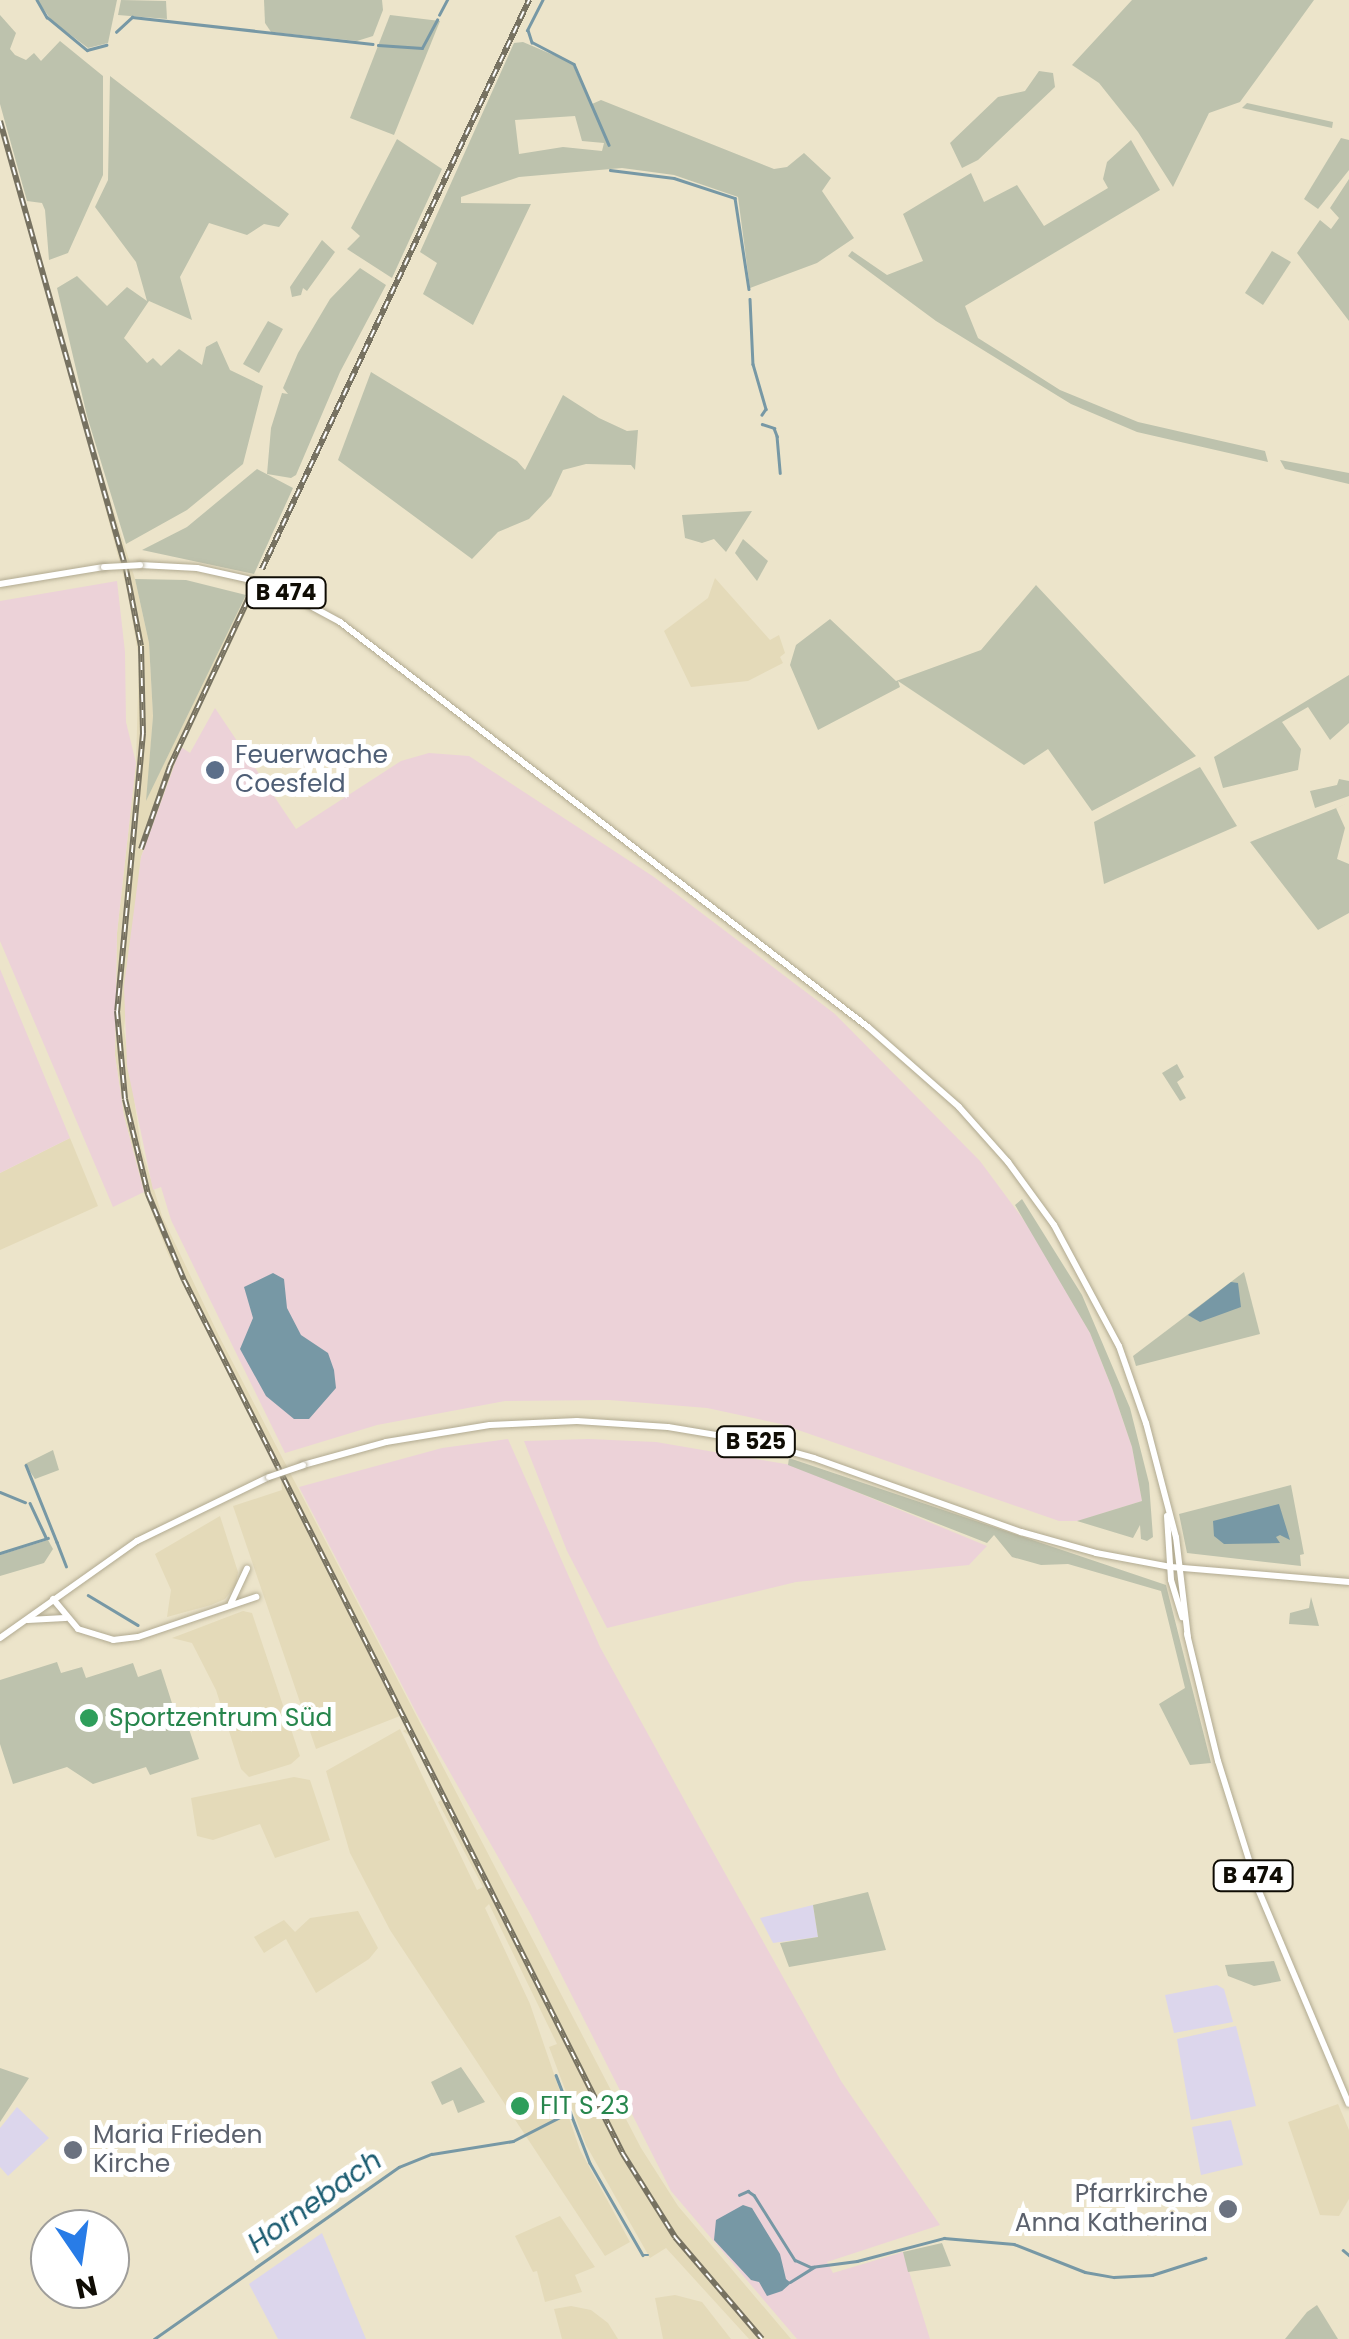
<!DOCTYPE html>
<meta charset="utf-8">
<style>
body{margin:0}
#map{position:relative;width:1349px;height:2339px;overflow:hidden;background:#ece4ca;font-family:Poppins,sans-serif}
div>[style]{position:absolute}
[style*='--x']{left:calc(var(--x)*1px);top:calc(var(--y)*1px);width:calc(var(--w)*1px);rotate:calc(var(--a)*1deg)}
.built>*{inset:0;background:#e4dab9}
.industrial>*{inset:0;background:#ecd2d8}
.education>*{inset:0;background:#dcd6ec}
.green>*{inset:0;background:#bdc2ad}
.water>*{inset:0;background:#7798a5}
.stream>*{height:2.5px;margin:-1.25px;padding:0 1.25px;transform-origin:1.25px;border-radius:1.25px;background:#7798a5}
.roads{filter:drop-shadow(0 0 2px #b1aa91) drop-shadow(0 0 2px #b1aa91)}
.major>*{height:6px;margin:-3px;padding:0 3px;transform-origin:3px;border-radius:3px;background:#fff}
.rail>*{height:6px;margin-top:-3px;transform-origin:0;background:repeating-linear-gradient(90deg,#fff 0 8px,#777261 0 16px);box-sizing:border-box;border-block:2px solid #777261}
.bridges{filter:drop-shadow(0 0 2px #b1aa91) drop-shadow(0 0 2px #b1aa91)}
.major-bridge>*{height:6px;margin:-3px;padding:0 3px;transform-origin:3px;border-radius:3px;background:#fff}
.dots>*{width:28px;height:28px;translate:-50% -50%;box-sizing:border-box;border:5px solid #fff;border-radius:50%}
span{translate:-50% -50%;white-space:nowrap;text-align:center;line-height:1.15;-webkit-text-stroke:10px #fff;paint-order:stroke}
.shield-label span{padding:2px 8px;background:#fff;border:2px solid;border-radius:8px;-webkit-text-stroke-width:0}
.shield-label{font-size:22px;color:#0f0c04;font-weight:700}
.service-label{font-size:25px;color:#4e5e75}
.left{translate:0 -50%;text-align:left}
.leisure-label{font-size:25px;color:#27864d}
.worship-label{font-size:25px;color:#5b616d}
.right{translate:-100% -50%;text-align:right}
.water-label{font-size:28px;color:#1b5c71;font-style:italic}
.north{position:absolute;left:30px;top:2209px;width:100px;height:100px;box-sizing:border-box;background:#fff;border:2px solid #9f9e9b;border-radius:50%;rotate:167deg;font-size:28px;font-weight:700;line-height:40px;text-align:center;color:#0f0c04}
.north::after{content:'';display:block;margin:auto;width:35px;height:45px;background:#287ce7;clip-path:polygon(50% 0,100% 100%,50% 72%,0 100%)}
</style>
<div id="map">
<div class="built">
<i style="clip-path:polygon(98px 461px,135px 579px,149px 643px,153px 716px,147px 798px,246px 595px,253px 597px,183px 743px,141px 857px,124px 1029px,141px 1147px,162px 1216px,219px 1336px,641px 2148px,678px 2206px,791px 2339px,749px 2339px,666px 2248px,650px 2258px,586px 2145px,549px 2047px,557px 2044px,489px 1904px,485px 1908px,530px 2004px,580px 2150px,630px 2242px,605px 2256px,390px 1930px,350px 1853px,326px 1771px,400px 1729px,477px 1890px,483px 1887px,438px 1802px,443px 1799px,411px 1737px,403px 1731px,407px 1729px,400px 1716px,316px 1749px,233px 1506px,282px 1490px,281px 1479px,168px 1254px,144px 1192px,124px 1116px,115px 1055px,117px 933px,136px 763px,139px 659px,127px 590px,93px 462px)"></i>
<i style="clip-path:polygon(715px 578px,770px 640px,779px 635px,785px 653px,780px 657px,783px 663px,748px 681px,691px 687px,664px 631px,708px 598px)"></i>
<i style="clip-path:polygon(70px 1138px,98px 1206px,0 1250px,0 1173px)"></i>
<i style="clip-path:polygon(220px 1516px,238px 1572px,236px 1585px,225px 1599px,211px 1605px,167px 1617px,171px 1590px,155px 1554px)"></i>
<i style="clip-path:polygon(243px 1611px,252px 1613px,300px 1756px,291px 1764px,249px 1777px,241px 1769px,216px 1690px,192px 1643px,172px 1638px)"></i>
<i style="clip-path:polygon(294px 1777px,310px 1780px,330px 1840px,275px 1858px,260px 1824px,213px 1840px,197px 1836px,191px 1798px)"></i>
<i style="clip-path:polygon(358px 1911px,378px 1948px,369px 1959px,316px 1993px,286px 1939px,264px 1953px,254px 1937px,284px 1920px,295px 1932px,310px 1918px)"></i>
<i style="clip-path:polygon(1338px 2104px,1349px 2130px,1349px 2199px,1339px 2216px,1320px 2215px,1288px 2122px)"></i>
<i style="clip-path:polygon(560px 2216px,595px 2267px,575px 2275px,582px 2292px,545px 2302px,537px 2271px,533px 2272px,515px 2236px)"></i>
<i style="clip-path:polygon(675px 2295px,702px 2302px,731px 2339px,663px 2339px,655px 2298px)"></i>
<i style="clip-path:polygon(571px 2306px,591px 2310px,608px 2323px,618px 2339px,562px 2339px,554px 2309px)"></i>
</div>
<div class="industrial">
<i style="clip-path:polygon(117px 581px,125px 652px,126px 722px,136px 763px,117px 933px,115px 1055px,124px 1116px,144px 1192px,113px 1207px,0 941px,0 601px)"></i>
<i style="clip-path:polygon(215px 708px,296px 829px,401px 761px,429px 753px,469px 756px,654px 877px,835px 1014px,980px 1161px,1046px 1250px,1090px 1333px,1112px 1388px,1132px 1447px,1142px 1501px,1078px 1521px,1059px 1521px,781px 1424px,707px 1408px,609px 1400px,505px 1401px,377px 1425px,285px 1453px,171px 1220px,161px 1187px,153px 1190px,127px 1066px,124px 986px,141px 857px,181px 747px,190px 753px)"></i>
<i style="clip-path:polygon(0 969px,70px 1138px,0 1173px)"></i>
<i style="clip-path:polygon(508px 1439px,600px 1647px,697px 1823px,841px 2081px,940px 2225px,827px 2262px,833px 2273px,903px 2252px,930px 2339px,797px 2339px,671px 2191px,531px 1915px,418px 1716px,299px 1487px,442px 1448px)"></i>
<i style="clip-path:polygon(589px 1439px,656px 1442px,791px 1465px,987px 1546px,969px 1565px,796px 1582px,607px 1628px,567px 1551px,524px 1441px)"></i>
</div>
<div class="education">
<i style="clip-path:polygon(813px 1905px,818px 1937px,773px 1943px,760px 1918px)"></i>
<i style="clip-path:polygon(1217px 1985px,1224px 1989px,1233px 2022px,1174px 2033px,1165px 1995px)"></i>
<i style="clip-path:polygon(1236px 2026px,1256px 2106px,1191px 2120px,1177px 2039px)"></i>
<i style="clip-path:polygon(17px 2107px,49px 2138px,8px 2176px,0 2167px,0 2128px)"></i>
<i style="clip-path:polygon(1231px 2120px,1243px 2165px,1201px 2175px,1192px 2127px)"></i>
<i style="clip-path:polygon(322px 2233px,366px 2339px,278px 2339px,249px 2284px)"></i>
</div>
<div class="green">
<i style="clip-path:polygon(37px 0,117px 0,108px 43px,88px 48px,52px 21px)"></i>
<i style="clip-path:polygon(121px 0,166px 1px,167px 19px,118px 15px)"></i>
<i style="clip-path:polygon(264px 0,382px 0,383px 10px,373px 36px,357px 41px,271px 32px,265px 23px)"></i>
<i style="clip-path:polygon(1132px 0,1314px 0,1240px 102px,1209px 113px,1173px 187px,1138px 132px,1099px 83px,1072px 65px)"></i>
<i style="clip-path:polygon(0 15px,16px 33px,10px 49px,15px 55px,26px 60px,34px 53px,41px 61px,60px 41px,103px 76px,103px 175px,68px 253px,49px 260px,45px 210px,42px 203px,27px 201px,0 104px)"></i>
<i style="clip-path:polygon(390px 15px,440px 21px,394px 135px,350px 118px)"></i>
<i style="clip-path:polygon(evenodd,523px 42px,572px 63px,609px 145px,592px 104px,601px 100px,774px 169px,787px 167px,804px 153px,831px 178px,822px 191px,854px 238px,817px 263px,750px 288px,738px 197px,674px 175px,622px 168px,519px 177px,461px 197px,461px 203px,531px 204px,473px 325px,423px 294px,437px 263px,420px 252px,514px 43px,523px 42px,575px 116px,582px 141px,604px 143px,602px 151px,563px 147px,519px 154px,515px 120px,575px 116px)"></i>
<i style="clip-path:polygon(1039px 71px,1053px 73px,1055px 87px,978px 160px,962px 168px,950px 143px,998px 97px,1025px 91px)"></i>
<i style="clip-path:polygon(110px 76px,289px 214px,279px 227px,264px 224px,247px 235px,209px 223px,180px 277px,192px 320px,149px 301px,124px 338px,147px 363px,153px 358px,161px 366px,179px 349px,202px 365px,206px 347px,217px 341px,230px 370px,263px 386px,243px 464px,187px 510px,126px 544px,87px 416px,57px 288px,77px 276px,107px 306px,127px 287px,147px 301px,136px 262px,95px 207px,108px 180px)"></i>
<i style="clip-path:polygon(1247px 103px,1333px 122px,1332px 128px,1242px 108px)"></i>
<i style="clip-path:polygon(1341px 138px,1349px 140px,1349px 170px,1318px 209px,1304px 199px)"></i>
<i style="clip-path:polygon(397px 139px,442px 169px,392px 278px,347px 249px,360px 236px,351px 228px)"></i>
<i style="clip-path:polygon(1131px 140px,1160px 190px,965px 306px,978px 338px,1060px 390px,1138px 422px,1265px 451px,1268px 462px,1137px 432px,1071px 404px,936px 321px,848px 256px,852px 251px,887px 275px,923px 261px,903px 214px,971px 173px,984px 202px,1017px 185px,1044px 226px,1108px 188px,1103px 179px,1107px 162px)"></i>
<i style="clip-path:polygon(1349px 179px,1349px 321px,1297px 253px,1320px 220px,1331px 229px,1339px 218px,1330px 208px)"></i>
<i style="clip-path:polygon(322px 240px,335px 252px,307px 291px,303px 288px,301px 295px,292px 297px,290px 287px)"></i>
<i style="clip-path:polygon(1272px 251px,1291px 262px,1263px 305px,1245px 293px)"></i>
<i style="clip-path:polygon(360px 268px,386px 285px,340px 372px,296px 475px,291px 478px,267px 474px,271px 428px,282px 393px,288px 394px,283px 388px,298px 353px,330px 299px)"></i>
<i style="clip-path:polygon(268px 321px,283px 329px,259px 373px,243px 364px)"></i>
<i style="clip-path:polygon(371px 372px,517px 461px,525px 470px,563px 395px,599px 418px,627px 431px,638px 430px,635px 470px,631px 465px,586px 464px,563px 470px,551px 496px,529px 519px,498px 532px,472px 559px,338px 460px)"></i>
<i style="clip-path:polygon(1280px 460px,1349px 473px,1349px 484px,1285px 469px)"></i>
<i style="clip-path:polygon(257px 469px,293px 488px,254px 574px,142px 550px,187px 527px)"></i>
<i style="clip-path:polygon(752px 511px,726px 552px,714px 539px,702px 543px,685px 538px,682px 515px)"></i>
<i style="clip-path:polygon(743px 539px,768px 561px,757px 581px,735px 553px)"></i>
<i style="clip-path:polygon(135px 579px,186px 580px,246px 595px,146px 801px,153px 716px,149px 643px)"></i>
<i style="clip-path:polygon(1036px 585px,1196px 756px,1092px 811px,1048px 749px,1024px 765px,898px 681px,900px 687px,818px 730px,790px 665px,796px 645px,830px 619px,896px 681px,981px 650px)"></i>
<i style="clip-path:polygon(1349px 675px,1349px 723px,1330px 740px,1308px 707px,1282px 722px,1301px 749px,1298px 770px,1223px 788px,1214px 757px)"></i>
<i style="clip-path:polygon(1200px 767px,1237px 826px,1104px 884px,1094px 822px)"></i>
<i style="clip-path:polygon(1339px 779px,1349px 781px,1349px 796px,1315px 808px,1310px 791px,1337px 785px)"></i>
<i style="clip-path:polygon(1349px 803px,1336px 808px,1345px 828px,1337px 859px,1349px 864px,1349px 913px,1318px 930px,1250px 842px)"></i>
<i style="clip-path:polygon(1177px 1064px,1184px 1077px,1177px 1082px,1186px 1098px,1180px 1101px,1162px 1073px)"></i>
<i style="clip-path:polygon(1022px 1199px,1082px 1295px,1130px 1408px,1149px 1483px,1153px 1537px,1147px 1541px,1141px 1539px,1140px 1525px,1133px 1538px,1077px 1521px,1142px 1501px,1132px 1447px,1112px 1388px,1090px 1333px,1015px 1205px)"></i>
<i style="clip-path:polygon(1244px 1272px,1260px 1334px,1136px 1366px,1133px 1356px)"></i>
<i style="clip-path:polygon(53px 1450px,59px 1470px,35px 1479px,25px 1464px)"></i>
<i style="clip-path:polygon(789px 1458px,1166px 1585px,1211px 1763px,1190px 1765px,1159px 1704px,1185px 1688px,1161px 1591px,1068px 1564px,1041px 1565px,1012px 1557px,994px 1535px,987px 1543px,788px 1465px)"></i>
<i style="clip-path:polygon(1291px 1485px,1304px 1554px,1300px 1555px,1301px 1566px,1187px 1553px,1179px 1514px)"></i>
<i style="clip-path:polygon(48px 1540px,53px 1549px,44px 1563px,0 1576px,0 1555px)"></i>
<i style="clip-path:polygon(1311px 1597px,1319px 1626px,1289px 1624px,1290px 1613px,1309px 1608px)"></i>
<i style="clip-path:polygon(57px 1662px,61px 1673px,82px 1667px,86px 1678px,133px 1663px,138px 1677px,161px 1669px,180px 1728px,188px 1726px,199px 1759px,150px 1775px,146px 1767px,93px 1784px,67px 1767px,13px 1784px,0 1744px,0 1680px)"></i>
<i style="clip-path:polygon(868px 1892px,886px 1950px,789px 1967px,780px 1943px,818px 1937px,813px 1905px)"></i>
<i style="clip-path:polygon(1274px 1961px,1281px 1981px,1254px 1986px,1228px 1976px,1225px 1965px)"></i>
<i style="clip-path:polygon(461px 2067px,485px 2102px,458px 2113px,453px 2100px,442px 2105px,431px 2082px)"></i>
<i style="clip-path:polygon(0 2068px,29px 2078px,0 2122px)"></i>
<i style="clip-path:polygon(942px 2243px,951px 2266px,908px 2272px,903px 2252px)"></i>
<i style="clip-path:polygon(1317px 2305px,1338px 2339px,1285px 2339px,1307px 2312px)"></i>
</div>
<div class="water">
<i style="clip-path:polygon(273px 1273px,284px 1279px,287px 1308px,301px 1335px,328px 1353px,334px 1370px,336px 1388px,309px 1419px,294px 1419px,266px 1396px,240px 1349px,253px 1318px,244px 1287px)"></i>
<i style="clip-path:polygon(1231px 1282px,1238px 1283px,1241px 1307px,1200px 1322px,1188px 1315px)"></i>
<i style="clip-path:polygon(1279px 1504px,1290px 1540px,1280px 1535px,1276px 1537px,1280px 1543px,1224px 1544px,1214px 1536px,1213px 1521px)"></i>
<i style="clip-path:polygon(743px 2205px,752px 2208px,780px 2254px,786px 2279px,791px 2283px,782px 2291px,767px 2296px,759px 2282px,751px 2280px,714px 2240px,716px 2220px)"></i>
</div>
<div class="stream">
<i style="--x:37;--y:0;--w:20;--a:60"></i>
<i style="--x:47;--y:17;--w:52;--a:39.5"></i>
<i style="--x:87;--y:50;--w:20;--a:-15"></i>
<i style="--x:543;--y:0;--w:34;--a:117"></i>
<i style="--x:528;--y:30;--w:13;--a:72"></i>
<i style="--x:532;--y:42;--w:47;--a:27.6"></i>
<i style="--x:574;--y:64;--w:88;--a:66.6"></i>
<i style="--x:439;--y:15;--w:17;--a:-62"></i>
<i style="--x:116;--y:32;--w:22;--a:-43"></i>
<i style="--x:132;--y:17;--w:242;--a:6.4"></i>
<i style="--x:378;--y:45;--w:44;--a:3.9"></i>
<i style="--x:422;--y:48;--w:32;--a:-62"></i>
<i style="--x:610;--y:170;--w:64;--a:7.1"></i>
<i style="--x:674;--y:178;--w:64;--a:18.2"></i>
<i style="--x:735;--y:198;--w:92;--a:81.3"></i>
<i style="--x:750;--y:299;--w:65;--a:87.4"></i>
<i style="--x:753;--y:364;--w:47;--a:73.9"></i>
<i style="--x:766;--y:409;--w:7;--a:124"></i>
<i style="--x:762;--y:424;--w:13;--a:18"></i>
<i style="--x:774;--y:428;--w:9;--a:69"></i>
<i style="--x:777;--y:436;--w:37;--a:85"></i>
<i style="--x:26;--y:1465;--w:83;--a:68.1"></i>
<i style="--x:0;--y:1492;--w:27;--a:22"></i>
<i style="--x:30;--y:1503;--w:38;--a:65"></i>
<i style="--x:57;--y:1542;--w:26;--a:69"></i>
<i style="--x:0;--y:1553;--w:50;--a:-17.4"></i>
<i style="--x:88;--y:1595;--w:58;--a:31"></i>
<i style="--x:556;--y:2075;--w:94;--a:68.9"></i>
<i style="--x:590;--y:2163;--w:106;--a:60.1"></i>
<i style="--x:643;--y:2255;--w:5;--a:0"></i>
<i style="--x:739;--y:2195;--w:10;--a:-24"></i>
<i style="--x:748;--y:2191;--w:7;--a:34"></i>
<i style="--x:754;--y:2195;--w:77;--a:57.8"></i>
<i style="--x:795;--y:2260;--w:17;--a:24"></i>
<i style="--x:811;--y:2267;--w:46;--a:-7.4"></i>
<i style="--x:857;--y:2261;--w:90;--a:-14.8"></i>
<i style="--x:944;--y:2238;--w:70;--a:4.9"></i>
<i style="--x:1014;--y:2244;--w:76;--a:21.5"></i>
<i style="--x:1085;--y:2272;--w:29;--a:10"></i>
<i style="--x:1114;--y:2277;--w:38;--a:-3"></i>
<i style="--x:1152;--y:2275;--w:56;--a:-17.8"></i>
<i style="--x:1343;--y:2250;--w:8;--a:40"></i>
<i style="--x:790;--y:2282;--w:28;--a:-32"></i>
<i style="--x:154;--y:2339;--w:299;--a:-35.1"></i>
<i style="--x:399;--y:2167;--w:35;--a:-22"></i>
<i style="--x:432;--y:2154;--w:82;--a:-9.1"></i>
<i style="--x:513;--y:2141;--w:64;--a:-27"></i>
</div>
<div class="roads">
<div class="major">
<i style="--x:140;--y:565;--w:57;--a:3"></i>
<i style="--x:197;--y:568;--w:51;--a:12.4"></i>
<i style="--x:247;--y:579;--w:48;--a:20.7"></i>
<i style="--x:292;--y:596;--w:55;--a:28.4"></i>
<i style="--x:340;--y:622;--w:665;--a:37.49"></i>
<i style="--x:868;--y:1027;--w:121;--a:41.3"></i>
<i style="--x:959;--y:1107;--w:74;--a:48.3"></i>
<i style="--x:1008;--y:1162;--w:78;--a:53.9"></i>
<i style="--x:1054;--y:1225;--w:137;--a:61.8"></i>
<i style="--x:1119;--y:1346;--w:82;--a:70.7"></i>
<i style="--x:1146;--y:1423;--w:118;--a:75.3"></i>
<i style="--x:1176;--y:1537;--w:101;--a:83.2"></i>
<i style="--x:0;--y:584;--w:105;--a:-9.3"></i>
<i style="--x:303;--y:1465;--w:86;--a:-15.5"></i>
<i style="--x:386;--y:1442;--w:105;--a:-9.3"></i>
<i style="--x:490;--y:1425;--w:87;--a:-2.6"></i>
<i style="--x:577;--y:1421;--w:91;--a:3.8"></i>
<i style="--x:668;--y:1427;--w:85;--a:9.5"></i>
<i style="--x:752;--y:1441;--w:64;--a:15.3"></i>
<i style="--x:814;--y:1458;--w:220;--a:19.7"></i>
<i style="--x:1021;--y:1532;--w:78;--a:15.6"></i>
<i style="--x:1096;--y:1553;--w:76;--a:10.6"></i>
<i style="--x:1171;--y:1567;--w:179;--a:4.8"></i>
<i style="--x:1167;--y:1516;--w:64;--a:86.4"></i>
<i style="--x:1171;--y:1580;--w:39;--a:73"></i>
<i style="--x:53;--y:1599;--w:39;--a:50"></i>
<i style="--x:78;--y:1629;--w:37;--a:17"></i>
<i style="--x:113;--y:1640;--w:25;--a:-7"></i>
<i style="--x:138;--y:1637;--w:125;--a:-18.7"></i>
<i style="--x:231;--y:1603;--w:38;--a:-65"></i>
<i style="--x:28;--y:1620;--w:37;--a:-3"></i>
<i style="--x:1187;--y:1634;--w:131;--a:76.3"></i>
<i style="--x:1218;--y:1761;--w:134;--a:72.6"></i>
<i style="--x:1258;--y:1889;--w:233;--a:67.1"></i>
<i style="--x:0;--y:1638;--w:168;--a:-35.3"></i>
<i style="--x:137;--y:1541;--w:147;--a:-25.9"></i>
</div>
</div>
<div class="rail">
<i style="--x:0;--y:121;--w:465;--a:74.3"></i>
<i style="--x:126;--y:569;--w:78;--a:79"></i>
<i style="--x:141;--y:646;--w:87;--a:88.7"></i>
<i style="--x:143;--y:733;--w:279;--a:95.3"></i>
<i style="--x:117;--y:1011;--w:88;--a:84.8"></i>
<i style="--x:125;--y:1099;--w:98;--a:76.4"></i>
<i style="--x:148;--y:1194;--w:93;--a:67.3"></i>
<i style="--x:184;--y:1280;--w:978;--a:63.33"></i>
<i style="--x:623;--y:2154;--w:98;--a:57.9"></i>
<i style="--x:675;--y:2237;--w:134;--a:49.5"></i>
<i style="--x:262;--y:569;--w:629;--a:-64.86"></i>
<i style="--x:141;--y:849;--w:88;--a:-70.7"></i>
<i style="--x:170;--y:766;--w:189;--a:-64.9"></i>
</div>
<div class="bridges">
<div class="major-bridge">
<i style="--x:104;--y:567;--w:36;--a:-3"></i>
<i style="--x:269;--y:1477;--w:36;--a:-19"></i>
</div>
</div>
<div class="dots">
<i style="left:215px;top:770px;background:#5c6f8a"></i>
<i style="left:89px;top:1718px;background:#2e9e5b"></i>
<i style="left:520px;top:2106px;background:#2e9e5b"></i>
<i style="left:73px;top:2150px;background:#6b7280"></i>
<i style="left:1228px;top:2209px;background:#6b7280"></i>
</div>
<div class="shield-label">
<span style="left:286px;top:593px">B 474</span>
<span style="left:756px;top:1442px">B 525</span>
<span style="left:1253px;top:1876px">B 474</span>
</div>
<div class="service-label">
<span class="left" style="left:235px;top:770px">Feuerwache<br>Coesfeld</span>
</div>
<div class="leisure-label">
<span class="left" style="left:109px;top:1718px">Sportzentrum Süd</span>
<span class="left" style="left:540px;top:2106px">FIT S 23</span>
</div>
<div class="worship-label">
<span class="left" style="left:93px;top:2150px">Maria Frieden<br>Kirche</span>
<span class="right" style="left:1208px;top:2209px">Pfarrkirche<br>Anna Katherina</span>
</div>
<div class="water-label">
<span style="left:315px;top:2202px;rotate:-35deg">Hornebach</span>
</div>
<div class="north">N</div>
</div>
